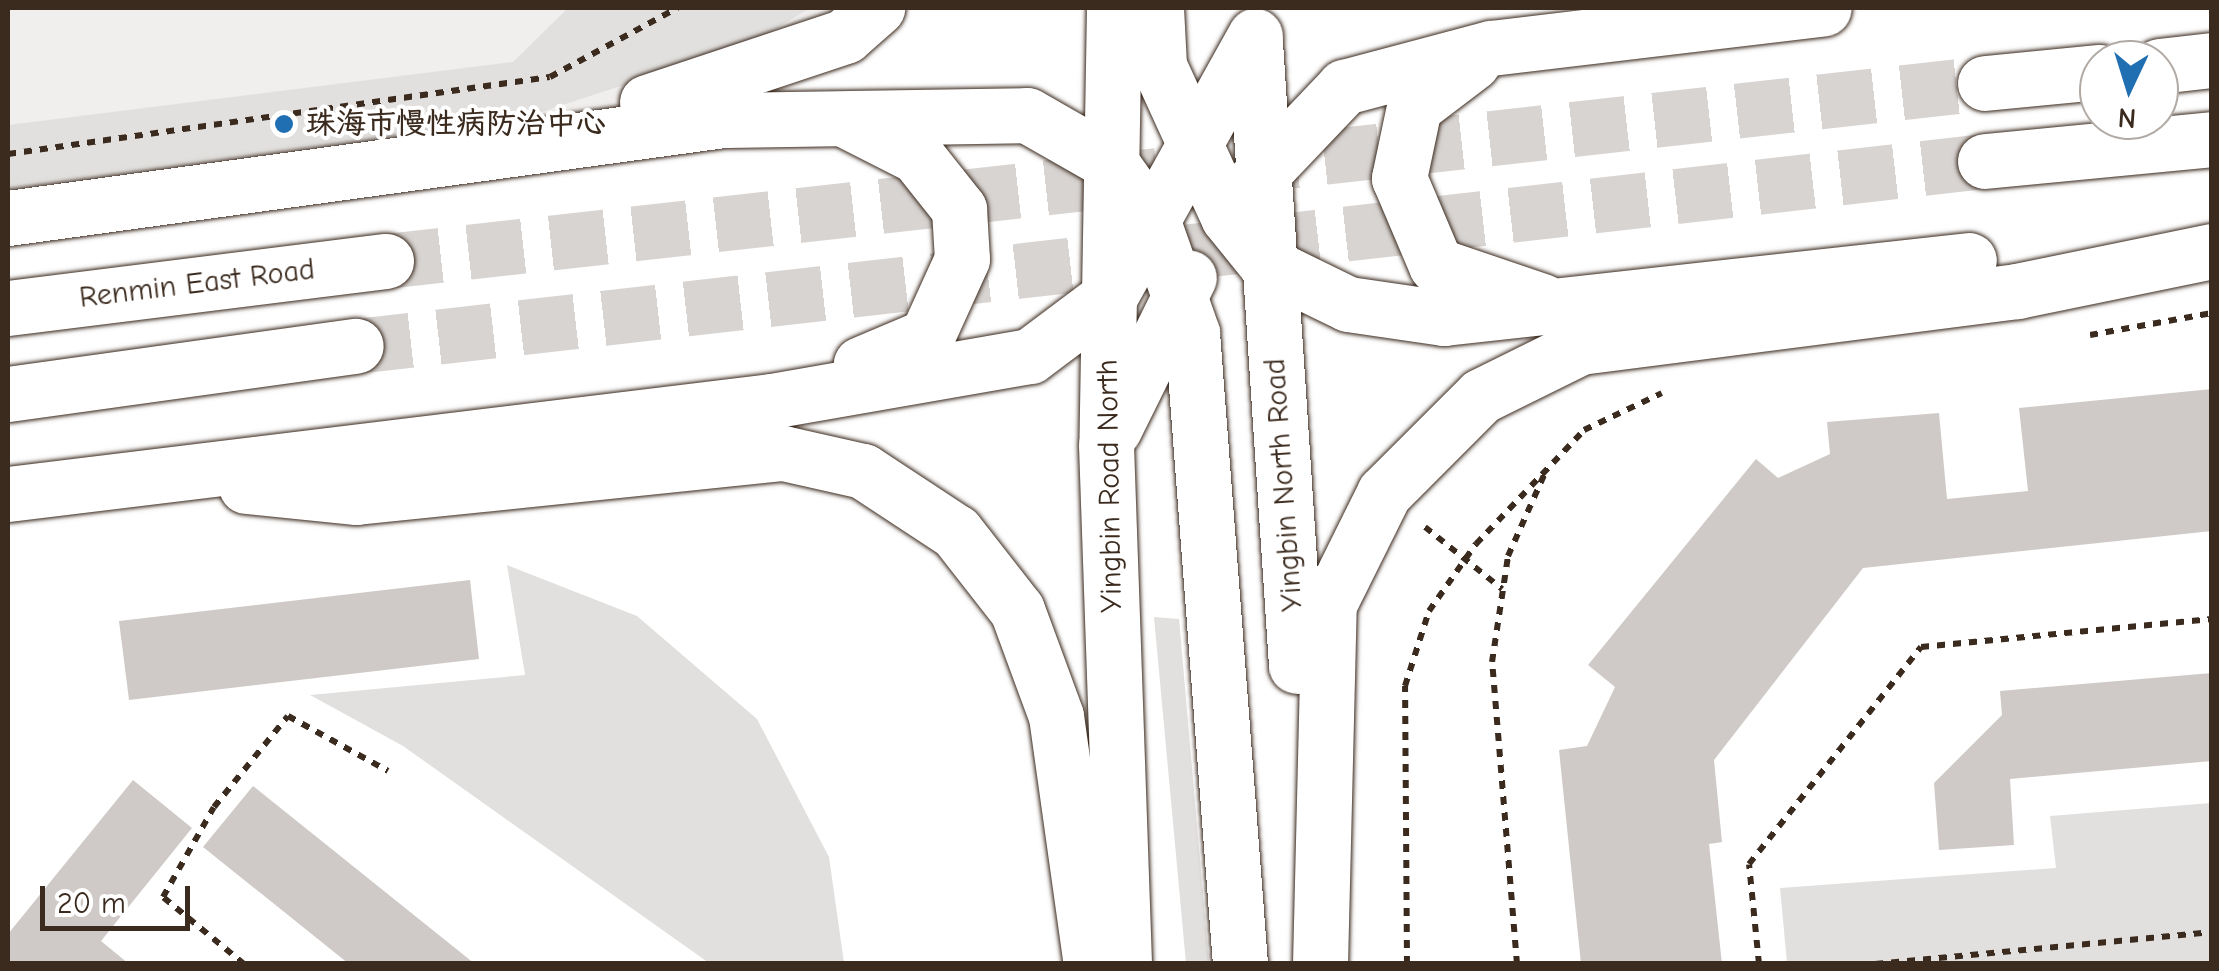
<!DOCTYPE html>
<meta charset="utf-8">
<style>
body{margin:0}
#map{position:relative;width:2219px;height:971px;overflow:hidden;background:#fff;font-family:"Comic Neue","LXGW WenKai TC",sans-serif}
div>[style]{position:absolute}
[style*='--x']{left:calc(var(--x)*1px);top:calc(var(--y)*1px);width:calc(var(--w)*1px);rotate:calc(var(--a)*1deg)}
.built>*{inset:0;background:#f1efee}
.green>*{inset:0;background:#e2e0de}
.building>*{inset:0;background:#cfcac7}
.major-tunnel>*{height:55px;margin-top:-27.5px;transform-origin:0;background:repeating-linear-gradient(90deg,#d8d4d2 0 55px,transparent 0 83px)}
.path>*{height:6px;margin-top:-3px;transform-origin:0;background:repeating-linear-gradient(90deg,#3b2a1e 0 8px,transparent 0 16px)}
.roads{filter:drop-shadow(0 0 2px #3b2a1e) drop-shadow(0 0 2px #3b2a1e)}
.major>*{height:55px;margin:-27.5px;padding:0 27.5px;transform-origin:27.5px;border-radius:27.5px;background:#fff}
.dots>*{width:28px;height:28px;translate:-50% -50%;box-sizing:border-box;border:5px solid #fff;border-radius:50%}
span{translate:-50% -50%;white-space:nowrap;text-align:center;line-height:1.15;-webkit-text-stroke:8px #fff;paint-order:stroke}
.poi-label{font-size:30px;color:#3b2a1e;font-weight:700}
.left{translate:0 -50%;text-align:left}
.street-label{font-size:30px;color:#3b2a1e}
.frame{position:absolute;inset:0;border:10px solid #3b2a1e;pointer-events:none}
.north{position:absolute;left:2079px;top:40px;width:100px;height:100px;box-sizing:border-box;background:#fff;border:2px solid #b1aaa5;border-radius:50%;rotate:184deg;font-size:28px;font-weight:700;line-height:40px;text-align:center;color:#3b2a1e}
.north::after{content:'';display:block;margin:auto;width:35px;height:45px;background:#1f6fb2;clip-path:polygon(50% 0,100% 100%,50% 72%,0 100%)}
.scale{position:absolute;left:40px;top:886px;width:150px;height:45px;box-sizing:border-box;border:5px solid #3b2a1e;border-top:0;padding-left:12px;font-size:30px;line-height:35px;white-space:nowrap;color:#3b2a1e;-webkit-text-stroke:8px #fff;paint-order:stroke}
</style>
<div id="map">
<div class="built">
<i style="clip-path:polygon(8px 8px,877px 8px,700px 87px,419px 161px,8px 217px)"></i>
</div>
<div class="green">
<i style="clip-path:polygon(568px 8px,810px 8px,752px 43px,523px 118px,8px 189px,8px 125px,513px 62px)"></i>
<i style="clip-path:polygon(507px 565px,637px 616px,757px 719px,829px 857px,844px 963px,709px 963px,403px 746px,310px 695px,525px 675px)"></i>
<i style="clip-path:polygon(1154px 617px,1179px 619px,1209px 963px,1186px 963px)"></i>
<i style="clip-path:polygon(2211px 803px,2211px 963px,1787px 963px,1780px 888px,2056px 868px,2050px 816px)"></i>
</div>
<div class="building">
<i style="clip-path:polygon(2212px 389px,2212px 531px,1863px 568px,1714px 760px,1722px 842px,1709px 844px,1722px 964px,1581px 964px,1559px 750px,1587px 746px,1615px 687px,1588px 665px,1756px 459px,1778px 478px,1830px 454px,1827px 422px,1939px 413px,1947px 499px,2028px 491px,2019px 408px)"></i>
<i style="clip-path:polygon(470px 580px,479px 659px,129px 700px,119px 621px)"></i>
<i style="clip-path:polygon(2212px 673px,2212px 761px,2010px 779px,2014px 845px,1939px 850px,1934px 783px,2002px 715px,2000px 691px)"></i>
<i style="clip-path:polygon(133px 780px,192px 828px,101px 941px,129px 964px,8px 964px,8px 934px)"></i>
<i style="clip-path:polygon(253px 786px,475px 964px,349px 964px,203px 847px)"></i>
</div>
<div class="major-tunnel">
<i style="--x:1242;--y:166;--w:748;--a:-6.37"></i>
<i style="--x:386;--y:261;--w:776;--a:-6.36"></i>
<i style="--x:356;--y:346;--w:1639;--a:-6.48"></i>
</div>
<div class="path">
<i style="--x:8;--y:154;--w:547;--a:-8.09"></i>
<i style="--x:550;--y:77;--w:145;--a:-28.5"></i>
<i style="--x:2090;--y:335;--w:124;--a:-10.2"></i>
<i style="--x:1425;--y:527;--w:99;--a:38.8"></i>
<i style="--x:244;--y:964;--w:105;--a:-140.4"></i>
<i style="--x:163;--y:897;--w:103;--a:-60.5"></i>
<i style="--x:214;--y:807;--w:117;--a:-50.9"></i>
<i style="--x:288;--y:716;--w:114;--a:28.8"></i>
<i style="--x:1407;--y:964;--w:278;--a:-90.4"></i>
<i style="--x:1405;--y:686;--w:79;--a:-72.3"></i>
<i style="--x:1429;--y:611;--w:82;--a:-55"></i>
<i style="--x:1476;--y:544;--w:157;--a:-46.5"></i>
<i style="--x:1584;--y:430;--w:86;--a:-25.4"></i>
<i style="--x:1517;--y:964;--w:303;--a:-94.7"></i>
<i style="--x:1492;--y:662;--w:107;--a:-81.4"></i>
<i style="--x:1508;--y:556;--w:89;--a:-66"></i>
<i style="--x:1759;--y:964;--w:100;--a:-95.7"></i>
<i style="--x:1749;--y:864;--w:277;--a:-51.6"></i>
<i style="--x:1921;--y:647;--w:292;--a:-5.5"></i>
<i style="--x:1875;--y:964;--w:339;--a:-5.4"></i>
</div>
<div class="roads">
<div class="major">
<i style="--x:1114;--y:8;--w:437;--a:91"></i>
<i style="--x:1106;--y:445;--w:519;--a:88.01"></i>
<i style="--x:1156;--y:8;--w:58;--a:87"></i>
<i style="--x:1159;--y:66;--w:166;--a:65.4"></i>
<i style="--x:1228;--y:217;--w:60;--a:51"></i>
<i style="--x:1266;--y:264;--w:91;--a:26"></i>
<i style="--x:1348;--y:304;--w:97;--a:8.3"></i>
<i style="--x:1444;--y:318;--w:528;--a:-6.3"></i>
<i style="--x:1255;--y:43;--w:624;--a:86.23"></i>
<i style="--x:1473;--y:62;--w:74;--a:142.7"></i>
<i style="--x:1414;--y:107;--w:73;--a:101.9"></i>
<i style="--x:1399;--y:178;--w:95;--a:67"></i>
<i style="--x:1436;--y:265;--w:112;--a:18.8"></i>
<i style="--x:2159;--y:66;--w:53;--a:-6.5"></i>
<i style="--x:1985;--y:83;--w:115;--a:-5.5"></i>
<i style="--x:647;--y:102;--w:209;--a:-18.4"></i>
<i style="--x:845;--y:36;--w:43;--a:-41.2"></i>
<i style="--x:846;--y:120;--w:80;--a:26.9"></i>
<i style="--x:917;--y:156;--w:68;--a:51.6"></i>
<i style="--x:959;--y:209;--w:50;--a:86.6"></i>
<i style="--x:962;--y:259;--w:85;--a:114.4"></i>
<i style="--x:927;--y:336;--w:72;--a:157"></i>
<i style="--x:1985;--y:161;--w:228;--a:-5.5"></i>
<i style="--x:1247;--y:189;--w:141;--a:-46.4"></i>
<i style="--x:1344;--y:87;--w:152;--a:-14.9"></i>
<i style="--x:1491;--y:48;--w:335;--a:-6.8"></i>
<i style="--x:8;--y:218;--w:722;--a:-7.8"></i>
<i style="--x:723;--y:120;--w:304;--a:-0.9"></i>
<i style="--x:1027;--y:115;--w:97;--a:29.7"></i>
<i style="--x:1111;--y:163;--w:72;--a:54.6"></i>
<i style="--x:1153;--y:222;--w:118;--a:70.6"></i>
<i style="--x:1192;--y:333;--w:633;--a:85.65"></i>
<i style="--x:8;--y:308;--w:381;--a:-7.1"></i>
<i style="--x:8;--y:394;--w:351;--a:-7.9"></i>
<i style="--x:1114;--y:429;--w:169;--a:-63.7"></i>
<i style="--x:246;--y:486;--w:111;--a:5.7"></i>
<i style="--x:356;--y:497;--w:429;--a:-5.9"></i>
<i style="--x:783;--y:453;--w:82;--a:12.7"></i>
<i style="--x:863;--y:471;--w:111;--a:33.3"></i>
<i style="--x:956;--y:532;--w:99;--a:52"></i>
<i style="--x:1017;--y:610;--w:113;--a:69.8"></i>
<i style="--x:1056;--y:716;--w:250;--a:82"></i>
<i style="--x:8;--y:494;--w:769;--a:-6.95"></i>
<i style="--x:771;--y:401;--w:263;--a:-9.9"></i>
<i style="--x:1030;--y:356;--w:100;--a:-36.9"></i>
<i style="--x:1110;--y:296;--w:298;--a:-60.9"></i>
<i style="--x:1320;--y:964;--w:360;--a:-88.6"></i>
<i style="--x:1329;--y:604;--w:124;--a:-63.6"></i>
<i style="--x:1384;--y:493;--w:137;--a:-45"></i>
<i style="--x:1481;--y:396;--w:110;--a:-26.3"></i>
<i style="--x:1580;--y:347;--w:441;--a:-7.3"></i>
<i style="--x:2017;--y:291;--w:199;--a:-11.6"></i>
</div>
</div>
<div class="dots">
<i style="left:284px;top:124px;background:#1f6fb2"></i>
</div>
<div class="poi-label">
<span class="left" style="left:306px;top:124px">珠海市慢性病防治中心</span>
</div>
<div class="street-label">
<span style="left:197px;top:284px;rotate:-7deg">Renmin East Road</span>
<span style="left:1284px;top:485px;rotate:-94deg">Yingbin North Road</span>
<span style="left:1110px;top:486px;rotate:-91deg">Yingbin Road North</span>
</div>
<div class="frame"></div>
<div class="north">N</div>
<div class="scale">20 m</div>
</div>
